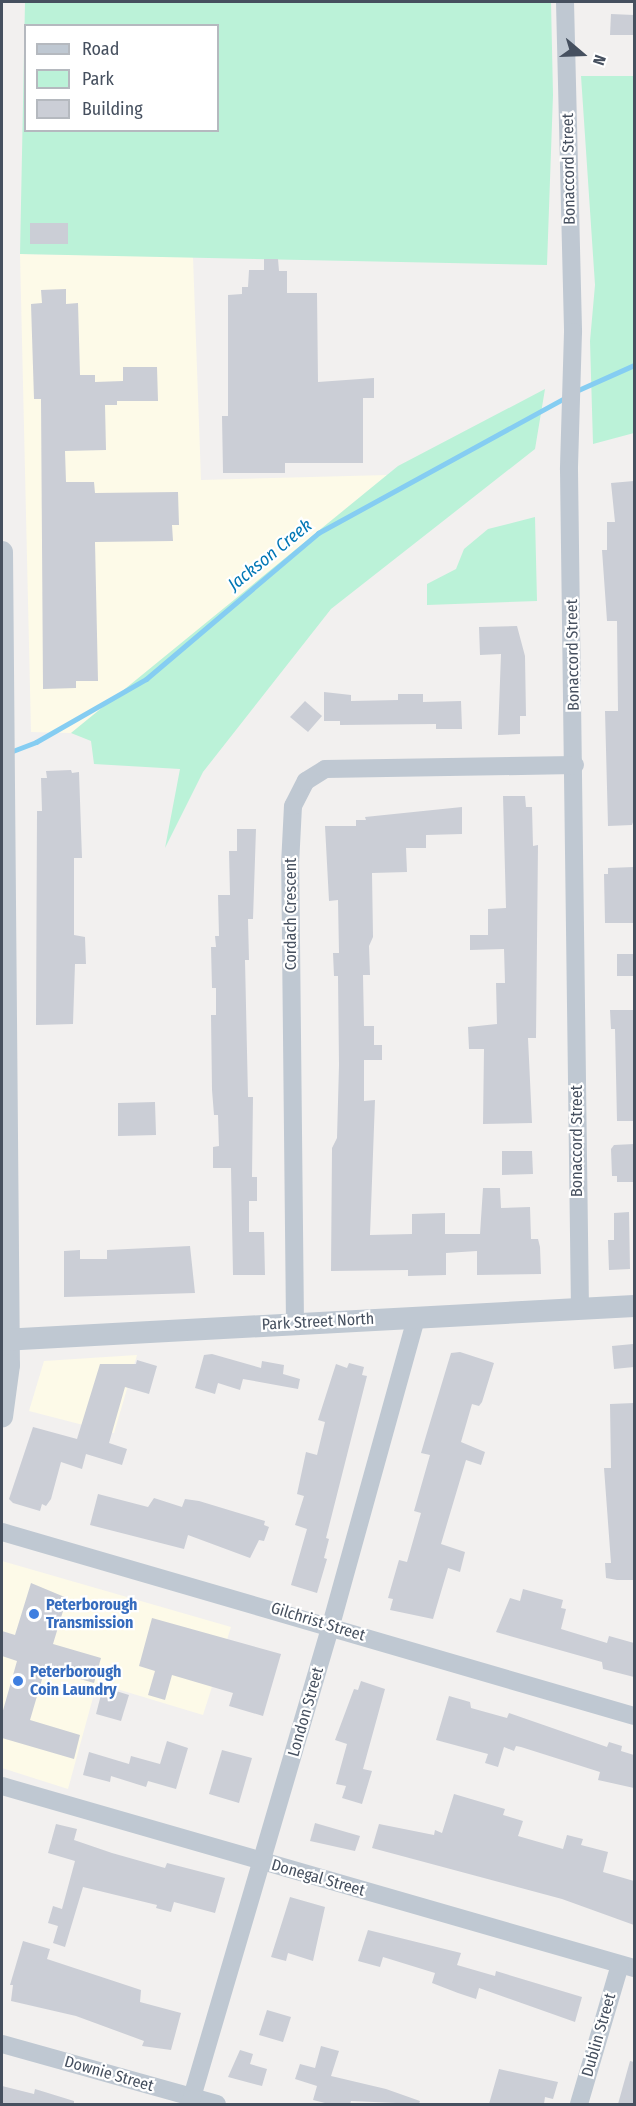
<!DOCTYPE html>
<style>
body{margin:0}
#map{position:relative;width:636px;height:2106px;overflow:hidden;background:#f2f0ef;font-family:"Fira Sans Condensed",sans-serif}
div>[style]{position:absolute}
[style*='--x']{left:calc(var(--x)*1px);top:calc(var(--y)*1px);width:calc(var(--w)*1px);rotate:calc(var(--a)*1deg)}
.commercial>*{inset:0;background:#fdfae8}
.green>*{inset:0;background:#bbf2d8}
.stream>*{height:5px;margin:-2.5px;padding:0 2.5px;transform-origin:2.5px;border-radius:2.5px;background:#85cdf2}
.building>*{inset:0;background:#cbced6}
.minor>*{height:18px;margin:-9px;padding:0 9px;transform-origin:9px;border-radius:9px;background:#bfc8d2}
.tertiary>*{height:22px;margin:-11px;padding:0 11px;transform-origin:11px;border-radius:11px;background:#bfc8d2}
.dots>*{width:16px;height:16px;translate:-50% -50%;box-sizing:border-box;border:3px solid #fff;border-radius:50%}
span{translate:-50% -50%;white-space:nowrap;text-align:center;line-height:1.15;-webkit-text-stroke:4.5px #fff;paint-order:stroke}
.street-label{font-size:16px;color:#46505f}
.shop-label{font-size:16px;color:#366cbe;font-weight:700}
.left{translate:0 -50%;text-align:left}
.water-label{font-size:18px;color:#0277b5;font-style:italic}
.frame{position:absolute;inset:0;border:3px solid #46505f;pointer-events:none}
.legend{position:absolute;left:24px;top:24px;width:195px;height:108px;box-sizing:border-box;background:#fff;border:2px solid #b5b9bf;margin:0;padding:8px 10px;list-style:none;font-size:18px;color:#46505f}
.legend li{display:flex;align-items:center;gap:12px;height:30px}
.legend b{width:30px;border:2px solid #b5b9bf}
.north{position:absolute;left:552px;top:24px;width:60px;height:60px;-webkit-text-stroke:4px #fff;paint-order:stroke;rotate:109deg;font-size:16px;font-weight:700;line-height:24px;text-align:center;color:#46505f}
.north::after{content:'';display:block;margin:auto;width:21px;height:27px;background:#46505f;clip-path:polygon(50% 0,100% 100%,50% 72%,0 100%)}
</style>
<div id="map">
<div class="commercial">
<i style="clip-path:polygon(20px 254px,193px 257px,201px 480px,387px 475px,71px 733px,31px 732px)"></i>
<i style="clip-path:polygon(137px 1355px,114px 1433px,29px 1411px,44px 1361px)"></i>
<i style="clip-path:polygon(2px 1561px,231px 1627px,203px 1715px,97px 1683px,68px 1789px,2px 1768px)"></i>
</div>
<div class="green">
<i style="clip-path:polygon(evenodd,25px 2px,551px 2px,553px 95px,547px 265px,20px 254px,25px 2px,26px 26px,218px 26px,218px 130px,26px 130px,26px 26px)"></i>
<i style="clip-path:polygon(581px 76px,634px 76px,634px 433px,593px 444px,590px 341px,595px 285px)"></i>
<i style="clip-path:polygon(545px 389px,535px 449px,331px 609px,203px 772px,165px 848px,180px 769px,94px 764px,91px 741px,71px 733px,398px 466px)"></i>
<i style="clip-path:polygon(535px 517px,537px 601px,427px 605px,427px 584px,456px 569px,464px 549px,488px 529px)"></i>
</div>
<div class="stream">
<i style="--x:576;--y:391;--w:64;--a:-24.1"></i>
<i style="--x:10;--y:752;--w:28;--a:-21"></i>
<i style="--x:36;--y:742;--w:127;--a:-29.8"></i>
<i style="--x:146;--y:679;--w:226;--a:-40.3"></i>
<i style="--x:318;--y:533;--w:285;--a:-28.7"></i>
</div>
<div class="building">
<i style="clip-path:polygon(611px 14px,634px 15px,634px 35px,610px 35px)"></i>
<i style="clip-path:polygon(30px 223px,68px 223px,68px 244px,30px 244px)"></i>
<i style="clip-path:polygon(264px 259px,278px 259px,279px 271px,287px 271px,287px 293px,317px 293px,318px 382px,374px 378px,374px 398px,363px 398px,363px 463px,285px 463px,285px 473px,223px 473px,222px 416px,228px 416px,228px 295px,242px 294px,242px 287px,248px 287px,249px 270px,264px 270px)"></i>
<i style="clip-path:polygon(66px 289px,66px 304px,78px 303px,80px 375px,95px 375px,95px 382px,123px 381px,123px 367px,157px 367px,158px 401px,117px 401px,117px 405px,105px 405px,106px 450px,65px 451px,66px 482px,94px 482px,95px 493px,178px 492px,179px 525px,172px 525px,173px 541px,95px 542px,98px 681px,76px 681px,76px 688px,43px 689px,41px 399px,34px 399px,31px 304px,42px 303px,41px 290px)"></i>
<i style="clip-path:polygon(634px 481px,634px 819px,632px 825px,608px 826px,605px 711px,618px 711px,617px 621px,607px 621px,602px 550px,607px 550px,607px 522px,615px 522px,611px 483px)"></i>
<i style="clip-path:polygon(517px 626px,525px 656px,526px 716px,520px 716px,520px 734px,498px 735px,501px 654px,480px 655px,479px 627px)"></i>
<i style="clip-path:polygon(324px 692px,351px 695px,351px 701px,398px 700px,398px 694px,423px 694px,423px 702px,461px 701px,462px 729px,436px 729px,436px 724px,340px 725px,340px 721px,324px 721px)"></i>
<i style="clip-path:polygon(305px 701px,322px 716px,308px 732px,290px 717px)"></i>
<i style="clip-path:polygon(71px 770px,72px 773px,79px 772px,82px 858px,74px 858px,74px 935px,85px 937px,86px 964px,75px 964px,73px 1024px,36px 1025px,37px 811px,42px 811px,41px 778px,47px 778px,46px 771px)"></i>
<i style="clip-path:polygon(503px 796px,525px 796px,526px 807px,532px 807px,533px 846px,538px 845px,536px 1038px,528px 1038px,532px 1123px,483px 1124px,484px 1049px,469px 1049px,468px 1027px,497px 1024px,496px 983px,505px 983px,504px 949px,470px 950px,470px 935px,488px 935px,488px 909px,506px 908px)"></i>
<i style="clip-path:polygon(462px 807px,462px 834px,426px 835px,426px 848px,406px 848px,407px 872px,372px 873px,373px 937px,369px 946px,370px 975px,363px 975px,364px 1026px,374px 1026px,374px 1045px,382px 1045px,382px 1060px,364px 1060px,364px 1101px,375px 1100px,370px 1235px,412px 1234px,412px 1214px,445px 1213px,445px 1234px,480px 1234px,483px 1188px,500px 1188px,501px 1208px,530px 1207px,531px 1239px,538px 1239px,540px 1247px,541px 1274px,477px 1275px,477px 1251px,446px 1253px,446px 1275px,408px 1276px,408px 1270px,331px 1271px,332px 1148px,337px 1138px,339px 1065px,338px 976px,334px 976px,333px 953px,339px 953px,338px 900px,329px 901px,325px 826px,356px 826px,356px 820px,366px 820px,365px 817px)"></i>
<i style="clip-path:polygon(237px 829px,256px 829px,253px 919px,248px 919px,249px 960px,245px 960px,248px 1097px,253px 1097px,252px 1177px,257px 1177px,257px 1201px,249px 1201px,249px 1232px,264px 1232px,265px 1275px,233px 1275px,231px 1168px,213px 1168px,213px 1147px,219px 1146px,218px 1115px,214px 1115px,212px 1090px,211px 1015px,216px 1015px,216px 988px,212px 988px,211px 947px,216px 947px,215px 936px,219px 936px,218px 895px,230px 895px,229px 851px,237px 851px)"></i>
<i style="clip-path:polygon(634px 867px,634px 923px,605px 923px,604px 874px,608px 874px,608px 868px)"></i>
<i style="clip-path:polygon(617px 954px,634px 954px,634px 976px,617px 976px)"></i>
<i style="clip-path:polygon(610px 1010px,634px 1010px,634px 1121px,617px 1121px,615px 1029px,611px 1029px)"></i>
<i style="clip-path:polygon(155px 1102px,156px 1135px,118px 1136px,118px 1103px)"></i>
<i style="clip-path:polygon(634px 1144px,634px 1182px,617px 1182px,617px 1176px,612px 1176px,611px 1149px,614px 1145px)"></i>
<i style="clip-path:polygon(502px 1151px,532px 1151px,533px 1174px,502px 1175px)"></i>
<i style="clip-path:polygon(629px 1212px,630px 1269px,609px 1270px,608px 1240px,614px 1240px,614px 1213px)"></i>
<i style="clip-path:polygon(190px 1246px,195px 1293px,64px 1297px,64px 1251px,80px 1250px,80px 1259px,107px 1259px,107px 1250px)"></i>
<i style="clip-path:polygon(633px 1344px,634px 1367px,614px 1369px,612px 1346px)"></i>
<i style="clip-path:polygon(460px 1352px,494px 1363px,482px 1402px,479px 1406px,472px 1404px,461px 1442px,485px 1452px,481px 1465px,466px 1460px,441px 1544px,465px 1552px,460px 1572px,448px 1568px,433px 1619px,390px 1610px,393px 1599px,388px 1598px,399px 1560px,407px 1562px,421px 1513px,414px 1511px,430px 1455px,421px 1453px,426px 1436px,451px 1353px)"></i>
<i style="clip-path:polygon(212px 1354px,261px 1368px,262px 1361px,284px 1365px,283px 1374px,300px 1379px,298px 1389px,243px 1379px,240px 1390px,218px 1383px,215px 1394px,195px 1388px,204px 1355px)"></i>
<i style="clip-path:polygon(137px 1360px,157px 1366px,149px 1394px,125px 1387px,109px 1443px,127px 1449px,122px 1465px,86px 1454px,82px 1469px,61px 1462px,51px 1499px,46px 1506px,42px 1504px,40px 1511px,13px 1503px,9px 1499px,33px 1427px,77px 1439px,100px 1364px,136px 1364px)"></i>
<i style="clip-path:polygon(349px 1363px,364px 1367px,362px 1375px,367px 1376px,326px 1538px,329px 1539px,324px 1558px,327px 1559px,317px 1593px,291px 1585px,307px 1529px,295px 1525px,304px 1496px,297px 1494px,306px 1452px,317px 1455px,325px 1422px,318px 1420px,336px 1364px,347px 1368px)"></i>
<i style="clip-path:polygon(634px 1403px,634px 1580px,617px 1580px,606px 1578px,605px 1563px,611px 1563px,604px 1468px,611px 1468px,610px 1404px)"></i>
<i style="clip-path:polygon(98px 1494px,148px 1507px,154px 1498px,182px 1507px,185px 1499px,199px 1501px,265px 1521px,264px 1525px,269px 1527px,264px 1541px,259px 1540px,250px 1558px,188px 1535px,184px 1549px,90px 1525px)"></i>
<i style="clip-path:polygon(31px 1583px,67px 1598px,53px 1644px,101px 1658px,94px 1683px,45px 1669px,30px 1720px,80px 1735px,74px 1759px,2px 1738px,2px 1714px,17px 1661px,2px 1656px,2px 1631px,15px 1635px)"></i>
<i style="clip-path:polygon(523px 1589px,563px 1600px,561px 1608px,566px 1609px,561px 1629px,607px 1643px,609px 1636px,634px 1643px,634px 1677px,603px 1669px,602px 1662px,496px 1632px,510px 1598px,520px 1601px)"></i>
<i style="clip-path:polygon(152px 1618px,281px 1654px,263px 1716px,229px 1706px,233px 1693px,172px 1675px,165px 1700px,148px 1695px,155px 1671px,139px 1666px)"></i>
<i style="clip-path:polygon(361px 1681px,385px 1689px,363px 1769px,372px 1771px,362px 1804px,342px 1798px,346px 1786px,336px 1784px,347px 1744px,335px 1740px,354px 1689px,358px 1690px)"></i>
<i style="clip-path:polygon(103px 1687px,129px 1695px,121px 1721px,96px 1714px)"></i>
<i style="clip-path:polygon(449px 1696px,470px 1702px,471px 1708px,507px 1718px,509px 1713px,607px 1747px,609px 1742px,622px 1746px,621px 1751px,634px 1755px,634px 1788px,598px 1780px,600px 1772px,521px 1747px,516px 1746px,514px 1751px,504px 1747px,498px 1767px,485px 1763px,488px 1754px,436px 1740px)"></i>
<i style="clip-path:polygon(167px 1741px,188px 1748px,176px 1789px,148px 1781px,146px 1787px,111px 1776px,110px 1782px,83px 1775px,89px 1752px,129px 1764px,131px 1756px,160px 1764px)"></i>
<i style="clip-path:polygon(222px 1750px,252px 1758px,239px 1803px,209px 1794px)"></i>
<i style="clip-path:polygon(454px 1794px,505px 1809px,503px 1815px,523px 1821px,518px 1836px,563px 1849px,567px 1835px,583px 1839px,581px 1845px,608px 1852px,603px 1872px,634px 1881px,634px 1925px,562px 1899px,372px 1848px,379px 1824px,434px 1835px,435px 1830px,442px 1833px)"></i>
<i style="clip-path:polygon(315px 1823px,360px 1836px,355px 1851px,310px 1841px)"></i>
<i style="clip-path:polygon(56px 1824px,77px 1829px,74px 1840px,112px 1853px,165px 1868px,167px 1863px,225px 1878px,215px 1913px,174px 1902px,171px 1912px,156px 1908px,157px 1905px,83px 1887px,65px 1947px,53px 1943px,58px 1926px,48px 1923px,53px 1906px,62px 1909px,75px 1861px,48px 1853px)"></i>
<i style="clip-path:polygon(290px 1897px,325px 1907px,313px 1961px,288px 1953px,286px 1961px,271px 1957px)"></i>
<i style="clip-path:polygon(368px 1930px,461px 1953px,457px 1965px,495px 1976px,496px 1971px,582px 1997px,575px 2022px,479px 1988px,476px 1999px,458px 1993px,432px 1983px,435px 1973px,383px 1957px,380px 1967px,358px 1961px)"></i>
<i style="clip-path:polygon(23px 1941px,50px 1949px,47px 1959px,141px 1990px,140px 2002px,181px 2013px,171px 2050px,142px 2046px,144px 2041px,76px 2016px,11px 2001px,13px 1985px,10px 1985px)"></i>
<i style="clip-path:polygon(267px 2010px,291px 2017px,283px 2042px,259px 2035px)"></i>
<i style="clip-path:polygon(321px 2046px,339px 2051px,331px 2076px,386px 2089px,420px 2101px,419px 2104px,351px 2101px,350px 2104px,329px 2104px,313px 2100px,317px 2086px,295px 2079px,300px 2064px,315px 2068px)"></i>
<i style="clip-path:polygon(240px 2050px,253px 2054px,250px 2064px,267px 2069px,262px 2086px,228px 2077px)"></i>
<i style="clip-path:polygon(630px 2061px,634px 2062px,634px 2104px,618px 2104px)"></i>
<i style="clip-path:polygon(499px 2069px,558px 2082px,553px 2099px,545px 2097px,544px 2104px,489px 2104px)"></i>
<i style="clip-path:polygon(2px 2086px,34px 2094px,35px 2089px,74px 2101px,74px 2104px,2px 2104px)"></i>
</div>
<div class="minor">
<i style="--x:565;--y:2;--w:330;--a:88.6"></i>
<i style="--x:573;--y:332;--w:138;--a:91.7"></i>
<i style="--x:569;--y:470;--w:838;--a:89.25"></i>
<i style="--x:295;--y:1323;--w:458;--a:-90.6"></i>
<i style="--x:290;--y:865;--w:59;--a:-87.1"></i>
<i style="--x:293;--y:806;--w:28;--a:-63"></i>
<i style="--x:306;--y:781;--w:22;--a:-32"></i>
<i style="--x:325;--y:769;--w:250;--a:-0.9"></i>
<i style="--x:2;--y:1532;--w:658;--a:16.23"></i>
<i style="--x:2;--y:1786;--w:658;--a:16.07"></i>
<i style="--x:2;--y:2044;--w:223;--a:15.6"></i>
<i style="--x:190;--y:2104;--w:499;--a:-73.6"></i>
<i style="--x:331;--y:1625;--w:319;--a:-74.5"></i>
<i style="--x:579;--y:2104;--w:145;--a:-73.6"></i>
</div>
<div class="tertiary">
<i style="--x:2;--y:552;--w:813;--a:89.51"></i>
<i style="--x:9;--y:1365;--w:52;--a:97.7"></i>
<i style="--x:2;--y:1340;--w:633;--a:-3.08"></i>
</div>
<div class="dots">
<i style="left:34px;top:1614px;background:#3f7fe0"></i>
<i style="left:18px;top:1681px;background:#3f7fe0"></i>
</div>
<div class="street-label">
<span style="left:569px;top:169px;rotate:-91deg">Bonaccord Street</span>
<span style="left:573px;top:655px;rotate:-91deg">Bonaccord Street</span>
<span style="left:291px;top:914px;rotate:-90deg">Cordach Crescent</span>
<span style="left:577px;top:1141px;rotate:-90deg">Bonaccord Street</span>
<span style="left:318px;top:1322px;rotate:-3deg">Park Street North</span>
<span style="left:318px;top:1622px;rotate:17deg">Gilchrist Street</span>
<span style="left:306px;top:1712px;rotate:-74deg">London Street</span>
<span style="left:318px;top:1878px;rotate:16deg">Donegal Street</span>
<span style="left:599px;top:2035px;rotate:-74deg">Dublin Street</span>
<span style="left:109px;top:2074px;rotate:16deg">Downie Street</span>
</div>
<div class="shop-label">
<span class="left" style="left:46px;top:1614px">Peterborough<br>Transmission</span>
<span class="left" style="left:30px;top:1681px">Peterborough<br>Coin Laundry</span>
</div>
<div class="water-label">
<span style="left:270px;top:555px;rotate:-39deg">Jackson Creek</span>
</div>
<div class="frame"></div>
<ul class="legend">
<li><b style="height:8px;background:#bfc8d2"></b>Road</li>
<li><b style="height:16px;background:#bbf2d8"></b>Park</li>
<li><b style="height:16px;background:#cbced6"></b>Building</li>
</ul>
<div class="north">N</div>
</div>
